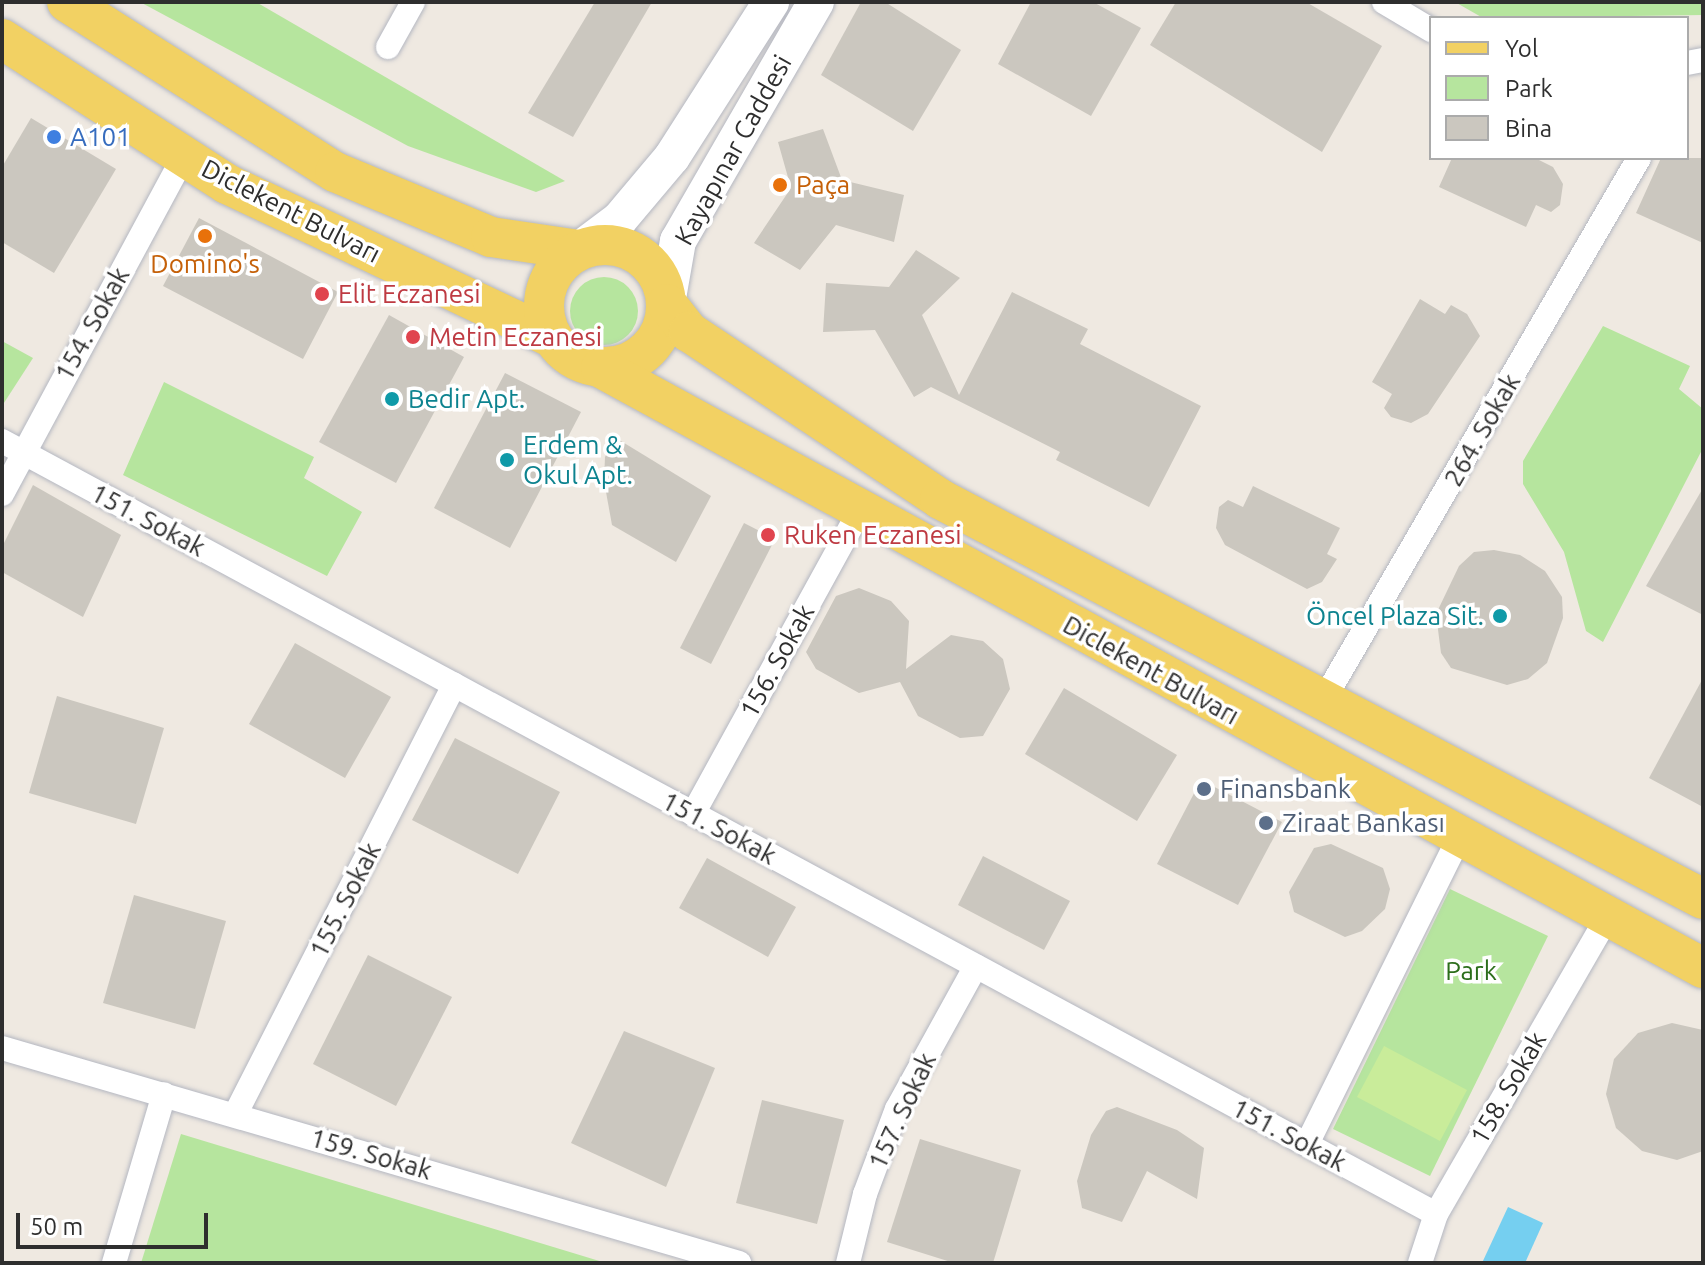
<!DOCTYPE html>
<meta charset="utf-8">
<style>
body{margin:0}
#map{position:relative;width:1705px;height:1265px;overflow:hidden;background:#efe9e1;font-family:Ubuntu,sans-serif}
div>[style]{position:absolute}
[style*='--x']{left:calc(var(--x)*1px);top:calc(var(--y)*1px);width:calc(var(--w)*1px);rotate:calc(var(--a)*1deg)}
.green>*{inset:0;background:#b6e59e}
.round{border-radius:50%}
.pitch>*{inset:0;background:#c9ec9a}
.water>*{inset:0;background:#75cff0}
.building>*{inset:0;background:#cbc7bf}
.roads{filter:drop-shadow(0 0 2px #b4b7c1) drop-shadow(0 0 2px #b4b7c1)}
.street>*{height:24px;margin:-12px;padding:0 12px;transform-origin:12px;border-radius:12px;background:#fff}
.secondary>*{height:36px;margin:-18px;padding:0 18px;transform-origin:18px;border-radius:18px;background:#fff}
.primary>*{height:40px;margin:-20px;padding:0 20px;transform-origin:20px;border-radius:20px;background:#f2d163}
.primary>.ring{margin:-20px;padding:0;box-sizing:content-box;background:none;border:40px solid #f2d163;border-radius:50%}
.dots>*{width:22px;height:22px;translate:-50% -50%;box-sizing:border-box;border:4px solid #fff;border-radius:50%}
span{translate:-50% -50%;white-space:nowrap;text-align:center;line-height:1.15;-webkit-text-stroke:7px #fff;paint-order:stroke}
.shop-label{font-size:26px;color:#366cbe}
.left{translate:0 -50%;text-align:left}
.street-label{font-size:26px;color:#2e2e2e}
.food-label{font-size:26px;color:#c56008}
.health-label{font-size:26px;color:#be3a42}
.culture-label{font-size:26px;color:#0d838f}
.right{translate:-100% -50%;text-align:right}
.service-label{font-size:26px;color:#4e5e75}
.park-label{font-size:26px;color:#2c6e1b}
.frame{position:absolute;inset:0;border:4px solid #2e2e2e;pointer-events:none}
.legend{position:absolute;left:1429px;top:16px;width:260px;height:144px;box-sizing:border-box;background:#fff;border:2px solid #ababab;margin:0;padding:10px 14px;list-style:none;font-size:24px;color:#2e2e2e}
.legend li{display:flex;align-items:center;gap:16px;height:40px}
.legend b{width:40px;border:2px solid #ababab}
.scale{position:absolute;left:16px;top:1213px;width:192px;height:36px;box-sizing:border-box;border:4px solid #2e2e2e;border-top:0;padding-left:10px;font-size:24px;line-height:28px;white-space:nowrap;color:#2e2e2e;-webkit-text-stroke:6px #fff;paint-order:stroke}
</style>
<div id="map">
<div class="green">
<i style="clip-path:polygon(140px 2px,256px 2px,565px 181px,536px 192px,408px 146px)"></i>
<i style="clip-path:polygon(1455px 2px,1703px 2px,1703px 15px,1483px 18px)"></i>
<i class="round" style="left:570px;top:277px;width:68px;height:68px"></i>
<i style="clip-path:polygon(1603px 326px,1690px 366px,1679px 389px,1703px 409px,1703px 448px,1603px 642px,1586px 631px,1564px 552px,1523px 484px,1523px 461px)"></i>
<i style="clip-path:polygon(2px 341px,33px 358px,2px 406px)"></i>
<i style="clip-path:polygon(164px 382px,314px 457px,304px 478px,362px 512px,327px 576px,123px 475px)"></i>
<i style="clip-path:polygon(1450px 889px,1548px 936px,1430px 1176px,1333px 1129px)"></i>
<i style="clip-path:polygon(181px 1134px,606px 1263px,141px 1263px)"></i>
</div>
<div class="pitch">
<i style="clip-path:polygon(1384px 1046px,1467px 1090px,1440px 1141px,1357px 1097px)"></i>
</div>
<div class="water">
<i style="clip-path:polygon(1508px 1207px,1543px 1223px,1525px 1263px,1482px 1263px)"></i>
</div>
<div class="building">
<i style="clip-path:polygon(595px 2px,652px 2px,573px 137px,528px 113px)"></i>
<i style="clip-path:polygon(861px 2px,885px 2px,961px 50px,913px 131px,821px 75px)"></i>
<i style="clip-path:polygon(1031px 2px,1093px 2px,1141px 28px,1091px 116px,998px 64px)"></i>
<i style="clip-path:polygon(1176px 2px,1306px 2px,1382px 46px,1322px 152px,1150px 45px)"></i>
<i style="clip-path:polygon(31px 118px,116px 169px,54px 273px,2px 242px,2px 167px)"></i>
<i style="clip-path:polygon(823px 129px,842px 180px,904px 195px,894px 242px,836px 225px,800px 270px,754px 243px,791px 188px,778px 142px)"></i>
<i style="clip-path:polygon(1452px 158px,1535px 158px,1553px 167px,1563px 184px,1560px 205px,1551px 212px,1536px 205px,1526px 227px,1439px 187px)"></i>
<i style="clip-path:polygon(1661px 158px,1703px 158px,1703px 243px,1636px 213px)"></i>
<i style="clip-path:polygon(199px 218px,338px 292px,303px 359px,163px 286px)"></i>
<i style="clip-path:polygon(916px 250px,960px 278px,922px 315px,959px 395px,1012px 292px,1088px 329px,1080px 344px,1201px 406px,1149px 507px,1056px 460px,1060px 452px,931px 387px,914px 397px,875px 330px,823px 332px,826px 283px,889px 287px)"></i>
<i style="clip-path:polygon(1420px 299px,1445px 314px,1451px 305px,1467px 314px,1480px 336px,1428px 414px,1411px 423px,1391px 417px,1384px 408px,1392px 394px,1372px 382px)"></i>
<i style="clip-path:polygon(389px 315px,464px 357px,396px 483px,319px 442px)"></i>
<i style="clip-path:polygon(505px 373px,581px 412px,510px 548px,434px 508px)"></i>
<i style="clip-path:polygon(616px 438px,711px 496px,676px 562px,612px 525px,604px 481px,605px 457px)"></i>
<i style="clip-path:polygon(33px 485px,121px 535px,83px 617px,2px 572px,2px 547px)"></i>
<i style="clip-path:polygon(1253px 486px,1340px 528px,1327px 554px,1337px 559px,1322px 582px,1307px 589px,1225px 545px,1216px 528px,1219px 507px,1228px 500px,1243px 507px)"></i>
<i style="clip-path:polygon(1703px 488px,1703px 615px,1646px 586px)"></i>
<i style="clip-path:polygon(744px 523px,775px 539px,711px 664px,680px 648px)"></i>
<i style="clip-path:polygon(1494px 550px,1520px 555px,1545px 571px,1562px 597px,1563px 618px,1547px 663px,1528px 679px,1507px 685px,1451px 668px,1441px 653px,1436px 614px,1459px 566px,1474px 552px)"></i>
<i style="clip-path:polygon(859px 588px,891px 601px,909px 621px,906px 669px,951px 635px,983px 641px,1003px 659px,1010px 689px,983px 736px,960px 738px,918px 716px,900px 682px,859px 693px,816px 669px,806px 652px,836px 596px)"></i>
<i style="clip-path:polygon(295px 643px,391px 697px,345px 778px,249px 724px)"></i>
<i style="clip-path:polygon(1703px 678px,1703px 807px,1649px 778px)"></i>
<i style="clip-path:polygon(1064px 688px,1177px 755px,1137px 821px,1025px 754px)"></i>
<i style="clip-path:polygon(57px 696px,164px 728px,136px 824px,29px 793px)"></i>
<i style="clip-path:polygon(455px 738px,560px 792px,518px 874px,412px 820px)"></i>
<i style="clip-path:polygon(1201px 780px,1282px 822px,1238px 905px,1157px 864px)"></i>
<i style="clip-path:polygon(1331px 844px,1383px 868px,1390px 889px,1385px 909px,1362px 931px,1345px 937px,1294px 912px,1289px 892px,1314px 848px)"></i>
<i style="clip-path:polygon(983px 856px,1070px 901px,1044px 950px,958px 905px)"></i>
<i style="clip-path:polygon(707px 858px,796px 907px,768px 957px,679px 908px)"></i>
<i style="clip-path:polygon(134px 895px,226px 921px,195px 1029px,103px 1003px)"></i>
<i style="clip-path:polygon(368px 955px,452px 997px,396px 1106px,313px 1064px)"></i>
<i style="clip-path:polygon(1672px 1023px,1703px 1030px,1703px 1151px,1677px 1160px,1642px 1151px,1616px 1128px,1606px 1094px,1614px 1059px,1638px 1033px)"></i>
<i style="clip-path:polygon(624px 1031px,715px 1068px,666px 1187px,571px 1143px)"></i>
<i style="clip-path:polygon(762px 1100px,844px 1120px,817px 1224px,736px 1203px)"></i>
<i style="clip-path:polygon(1117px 1107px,1177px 1130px,1204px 1148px,1197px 1199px,1147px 1171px,1122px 1222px,1082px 1208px,1077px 1181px,1091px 1135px,1106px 1111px)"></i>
<i style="clip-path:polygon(920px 1139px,1021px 1170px,993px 1263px,954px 1263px,887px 1242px)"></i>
</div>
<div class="roads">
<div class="street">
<i style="--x:1384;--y:2;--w:55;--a:30.8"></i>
<i style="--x:388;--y:47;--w:51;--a:-60.9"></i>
<i style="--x:1687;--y:63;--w:16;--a:-11"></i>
<i style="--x:2;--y:441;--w:1629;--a:28.33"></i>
<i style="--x:2;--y:494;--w:384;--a:-61.7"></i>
<i style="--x:1323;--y:701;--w:628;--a:-59.8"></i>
<i style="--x:693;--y:814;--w:349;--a:-61.2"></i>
<i style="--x:2;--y:1048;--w:768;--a:16.26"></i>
<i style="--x:235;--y:1115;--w:483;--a:-63"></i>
<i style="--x:1307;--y:1144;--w:339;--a:-63.6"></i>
<i style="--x:114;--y:1263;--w:176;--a:-73.5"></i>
<i style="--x:848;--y:1263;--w:71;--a:-76.2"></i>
<i style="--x:865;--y:1194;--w:91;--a:-69.4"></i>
<i style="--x:897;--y:1109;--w:163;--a:-61.1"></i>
<i style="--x:1420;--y:1263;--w:52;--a:-71.9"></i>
<i style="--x:1436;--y:1214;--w:342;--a:-60"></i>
</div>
<div class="secondary">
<i style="--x:579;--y:250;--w:50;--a:-36.9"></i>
<i style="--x:619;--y:220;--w:82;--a:-49.9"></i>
<i style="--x:672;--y:157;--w:184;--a:-57.4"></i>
<i style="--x:667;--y:304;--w:64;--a:-80.1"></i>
<i style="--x:678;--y:241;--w:276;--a:-60"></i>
</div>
<div class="primary">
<i style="--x:67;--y:2;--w:317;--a:32.4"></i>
<i style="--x:335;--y:172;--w:169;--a:22.6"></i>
<i style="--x:491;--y:237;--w:89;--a:8.4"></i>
<i style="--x:2;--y:39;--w:268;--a:32.8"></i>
<i style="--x:227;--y:184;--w:358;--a:25.3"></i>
<i class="ring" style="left:544px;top:245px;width:82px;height:82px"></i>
<i style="--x:667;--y:304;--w:36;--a:52"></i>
<i style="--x:689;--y:332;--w:301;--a:33.6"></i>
<i style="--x:940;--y:499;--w:861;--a:27.67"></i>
<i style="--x:601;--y:368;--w:1255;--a:28.57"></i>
</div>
</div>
<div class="dots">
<i style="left:54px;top:137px;background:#3f7fe0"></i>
<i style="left:780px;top:185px;background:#e8710a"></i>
<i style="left:205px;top:236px;background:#e8710a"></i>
<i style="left:322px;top:294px;background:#e0444e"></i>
<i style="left:413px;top:337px;background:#e0444e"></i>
<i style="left:392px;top:399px;background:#0f9aa8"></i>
<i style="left:507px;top:460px;background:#0f9aa8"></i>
<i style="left:768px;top:535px;background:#e0444e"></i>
<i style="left:1500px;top:616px;background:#0f9aa8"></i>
<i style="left:1204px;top:789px;background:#5c6f8a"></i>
<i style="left:1266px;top:823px;background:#5c6f8a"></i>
</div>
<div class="shop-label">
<span class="left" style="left:70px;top:137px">A101</span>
</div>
<div class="street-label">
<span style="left:733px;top:150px;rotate:-61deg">Kayapınar Caddesi</span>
<span style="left:291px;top:211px;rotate:27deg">Diclekent Bulvarı</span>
<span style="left:92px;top:324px;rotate:-61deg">154. Sokak</span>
<span style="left:1482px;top:430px;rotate:-60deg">264. Sokak</span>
<span style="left:148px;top:520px;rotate:28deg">151. Sokak</span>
<span style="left:777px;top:661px;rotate:-61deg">156. Sokak</span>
<span style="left:1151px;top:670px;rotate:29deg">Diclekent Bulvarı</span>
<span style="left:719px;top:828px;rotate:28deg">151. Sokak</span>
<span style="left:345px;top:900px;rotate:-63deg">155. Sokak</span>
<span style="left:1508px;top:1088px;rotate:-60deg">158. Sokak</span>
<span style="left:902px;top:1111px;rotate:-65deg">157. Sokak</span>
<span style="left:1289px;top:1135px;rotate:28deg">151. Sokak</span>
<span style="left:371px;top:1154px;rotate:16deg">159. Sokak</span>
</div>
<div class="food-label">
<span class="left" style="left:796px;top:185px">Paça</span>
<span style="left:205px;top:264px">Domino's</span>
</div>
<div class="health-label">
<span class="left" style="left:338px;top:294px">Elit Eczanesi</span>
<span class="left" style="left:429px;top:337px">Metin Eczanesi</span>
<span class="left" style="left:784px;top:535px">Ruken Eczanesi</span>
</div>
<div class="culture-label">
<span class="left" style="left:408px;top:399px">Bedir Apt.</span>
<span class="left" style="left:523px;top:460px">Erdem &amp;<br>Okul Apt.</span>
<span class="right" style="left:1484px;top:616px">Öncel Plaza Sit.</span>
</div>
<div class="service-label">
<span class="left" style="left:1220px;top:789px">Finansbank</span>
<span class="left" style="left:1282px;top:823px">Ziraat Bankası</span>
</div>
<div class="park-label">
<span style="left:1471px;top:971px">Park</span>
</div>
<div class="frame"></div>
<ul class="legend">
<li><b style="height:10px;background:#f2d163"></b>Yol</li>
<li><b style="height:22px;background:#b6e59e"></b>Park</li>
<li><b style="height:22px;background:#cbc7bf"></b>Bina</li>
</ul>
<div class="scale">50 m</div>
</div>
